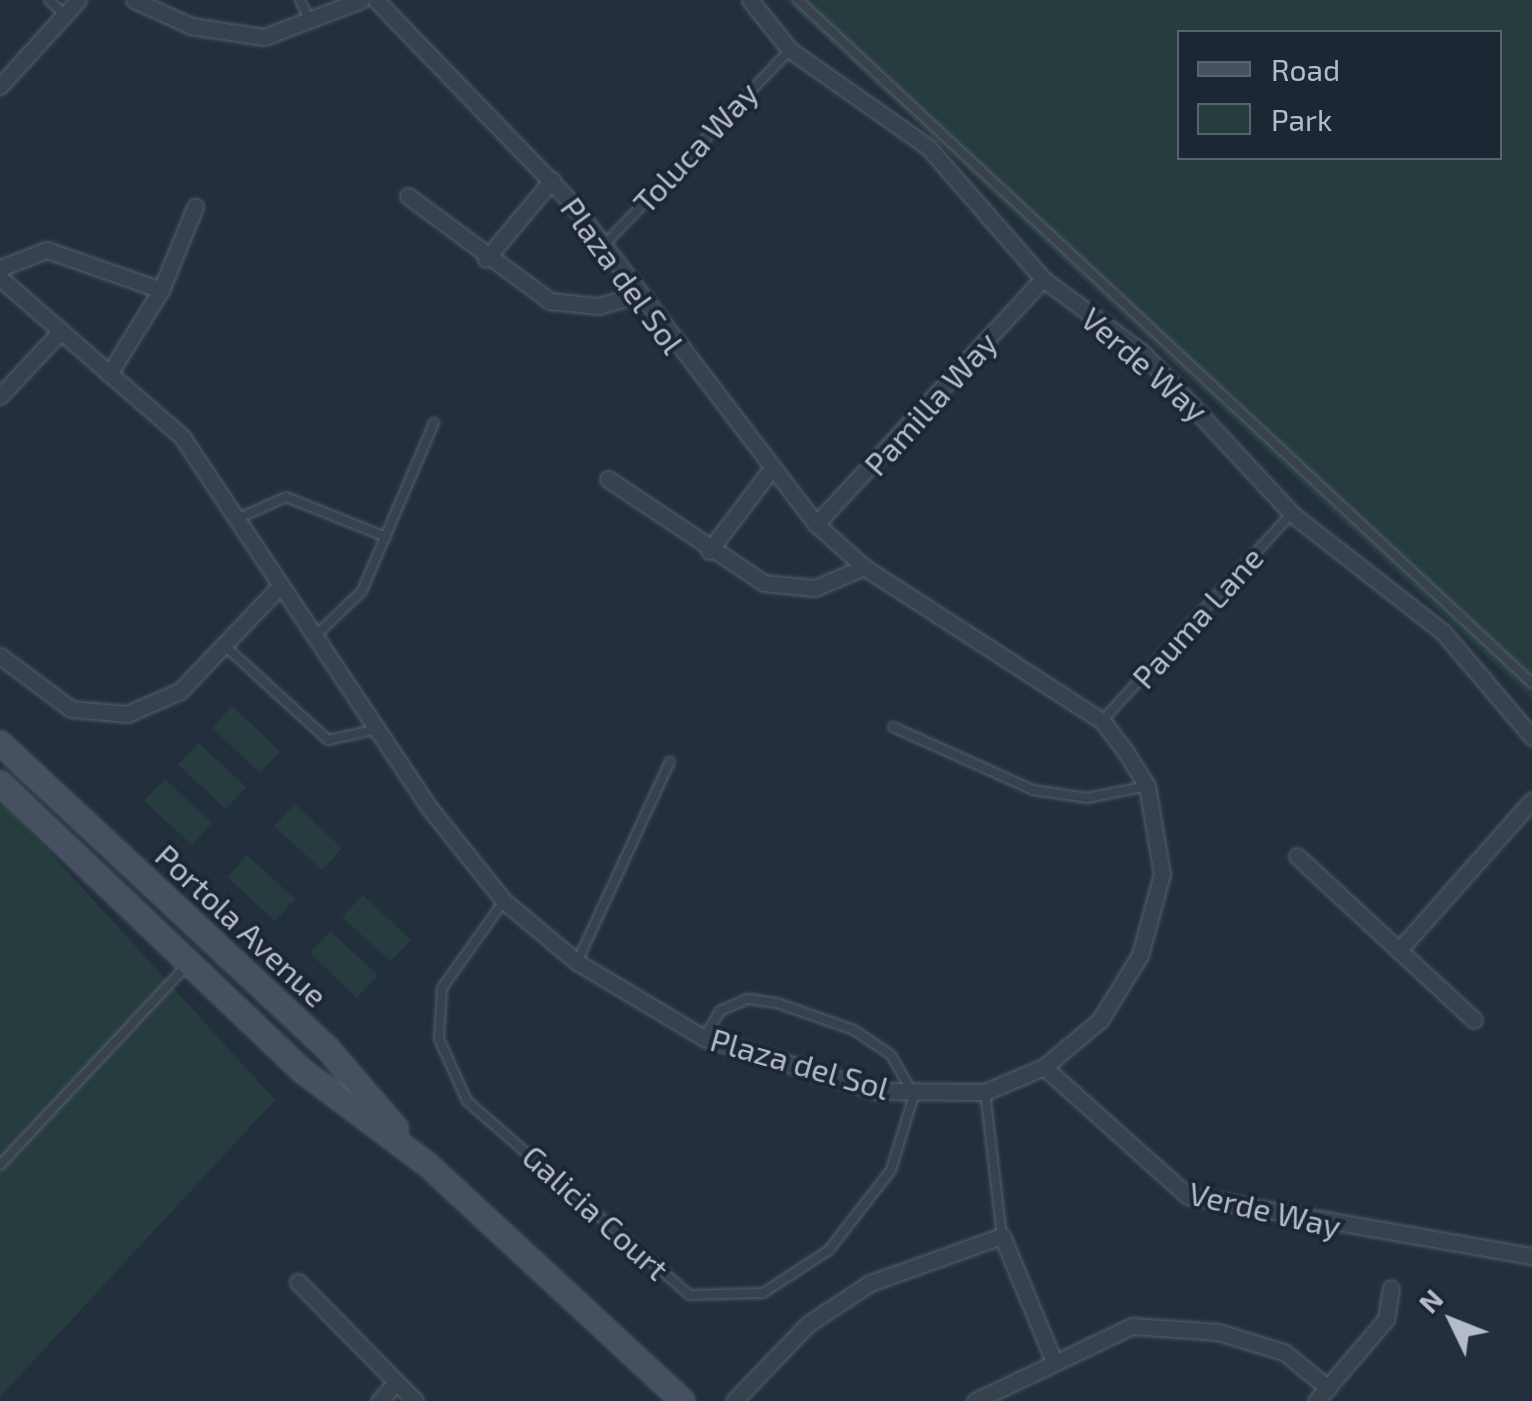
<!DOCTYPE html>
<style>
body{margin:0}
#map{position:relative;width:1532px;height:1401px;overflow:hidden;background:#242f3e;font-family:"Exo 2",sans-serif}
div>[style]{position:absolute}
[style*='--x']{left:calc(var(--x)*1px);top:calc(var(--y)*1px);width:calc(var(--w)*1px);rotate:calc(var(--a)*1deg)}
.green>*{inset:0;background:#263c3f}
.roads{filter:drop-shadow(0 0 2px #565f6c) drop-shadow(0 0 2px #565f6c)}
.lane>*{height:8px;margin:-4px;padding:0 4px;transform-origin:4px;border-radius:4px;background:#38414e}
.street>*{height:15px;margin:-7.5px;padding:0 7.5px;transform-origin:7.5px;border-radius:7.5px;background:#38414e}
.secondary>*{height:22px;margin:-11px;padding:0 11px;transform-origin:11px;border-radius:11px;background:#465061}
span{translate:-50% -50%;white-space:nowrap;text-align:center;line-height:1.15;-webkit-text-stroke:8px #1d2633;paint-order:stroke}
.street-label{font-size:32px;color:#b4bcc9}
.legend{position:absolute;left:1177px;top:30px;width:325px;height:130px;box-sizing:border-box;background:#1d2633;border:2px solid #59626f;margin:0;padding:12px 18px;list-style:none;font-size:30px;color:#b4bcc9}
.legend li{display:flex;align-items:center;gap:20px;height:50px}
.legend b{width:50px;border:2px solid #59626f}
.north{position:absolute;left:1402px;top:1271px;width:100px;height:100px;-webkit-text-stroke:8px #1d2633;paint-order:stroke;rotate:313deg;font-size:28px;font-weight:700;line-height:40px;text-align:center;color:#b4bcc9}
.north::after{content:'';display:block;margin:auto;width:35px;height:45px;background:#b4bcc9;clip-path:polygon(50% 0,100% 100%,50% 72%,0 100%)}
</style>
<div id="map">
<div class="green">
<i style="clip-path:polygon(evenodd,785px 0,1532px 0,1532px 699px,785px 0,1180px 32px,1500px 32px,1500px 158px,1180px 158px,1180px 32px)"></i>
<i style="clip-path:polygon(232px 706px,280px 751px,260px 773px,212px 728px)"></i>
<i style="clip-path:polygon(199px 743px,246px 787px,226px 809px,178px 765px)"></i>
<i style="clip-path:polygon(165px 779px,212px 823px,192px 845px,144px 801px)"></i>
<i style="clip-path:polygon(0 797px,275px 1100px,0 1397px)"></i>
<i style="clip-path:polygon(295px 804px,342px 848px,322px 870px,274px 826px)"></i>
<i style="clip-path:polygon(247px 855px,295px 899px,275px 921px,227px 877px)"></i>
<i style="clip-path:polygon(363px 895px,411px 940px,390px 961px,342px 917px)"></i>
<i style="clip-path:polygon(330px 931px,378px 975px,357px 998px,310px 953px)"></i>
</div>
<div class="roads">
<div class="lane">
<i style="--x:49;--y:0;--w:21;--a:43"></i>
<i style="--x:300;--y:0;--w:21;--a:65"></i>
<i style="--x:798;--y:0;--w:1003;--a:42.94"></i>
<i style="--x:605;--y:244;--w:268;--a:-46.4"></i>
<i style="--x:237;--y:519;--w:54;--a:-24.2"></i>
<i style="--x:286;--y:497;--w:108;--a:21.8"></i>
<i style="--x:314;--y:637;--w:66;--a:-43.8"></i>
<i style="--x:362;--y:591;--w:183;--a:-66.8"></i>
<i style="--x:225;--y:646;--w:139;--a:42.4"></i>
<i style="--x:328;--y:740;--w:46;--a:-12.5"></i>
<i style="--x:1102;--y:721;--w:280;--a:-47.6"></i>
<i style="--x:893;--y:727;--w:154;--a:24.2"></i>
<i style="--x:1033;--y:790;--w:55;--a:8.4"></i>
<i style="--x:1087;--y:798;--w:61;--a:-11.3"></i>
<i style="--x:504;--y:901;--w:107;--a:125.5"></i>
<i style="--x:442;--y:988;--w:51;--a:93.4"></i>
<i style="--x:439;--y:1039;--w:68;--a:65.7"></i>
<i style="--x:467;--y:1101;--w:295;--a:41.1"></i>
<i style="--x:689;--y:1295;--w:74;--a:-1.5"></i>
<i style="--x:763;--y:1293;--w:79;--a:-33.1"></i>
<i style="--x:829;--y:1250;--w:101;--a:-52.2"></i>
<i style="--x:891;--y:1170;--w:78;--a:-73"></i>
<i style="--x:914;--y:1095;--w:46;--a:-119.9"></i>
<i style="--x:891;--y:1055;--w:45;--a:-146"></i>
<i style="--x:854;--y:1030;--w:82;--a:-160.7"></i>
<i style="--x:777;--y:1003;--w:30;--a:-172"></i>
<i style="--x:747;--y:999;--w:30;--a:156"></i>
<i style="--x:720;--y:1011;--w:31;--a:121"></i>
<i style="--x:577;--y:962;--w:221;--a:-65.1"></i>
<i style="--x:985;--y:1092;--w:145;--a:83.3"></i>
<i style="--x:0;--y:1165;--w:275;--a:-46.9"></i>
</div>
<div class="street">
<i style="--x:134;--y:0;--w:63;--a:24.5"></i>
<i style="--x:191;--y:26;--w:74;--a:8.6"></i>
<i style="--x:264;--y:37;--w:104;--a:-20.9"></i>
<i style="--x:750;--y:0;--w:64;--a:51.3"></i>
<i style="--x:790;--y:50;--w:169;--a:35.1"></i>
<i style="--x:928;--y:147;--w:175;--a:48.9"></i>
<i style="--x:1043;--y:279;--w:124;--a:36.5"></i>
<i style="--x:1143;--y:353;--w:219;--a:47.2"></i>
<i style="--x:1292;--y:514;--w:192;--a:38"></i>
<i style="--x:1443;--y:632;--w:138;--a:49.7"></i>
<i style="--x:0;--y:86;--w:116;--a:-47.8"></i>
<i style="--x:408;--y:196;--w:177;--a:36.5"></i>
<i style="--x:550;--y:301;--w:48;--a:5.9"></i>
<i style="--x:598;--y:306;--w:41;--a:-15.8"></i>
<i style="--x:486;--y:259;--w:103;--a:-50.1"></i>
<i style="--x:0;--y:268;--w:50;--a:-21"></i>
<i style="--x:47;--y:250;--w:121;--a:19.3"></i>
<i style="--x:161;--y:290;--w:99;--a:121.8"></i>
<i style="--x:0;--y:278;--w:242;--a:41.1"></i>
<i style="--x:182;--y:437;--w:448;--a:56.3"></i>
<i style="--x:431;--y:810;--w:117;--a:51.3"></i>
<i style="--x:504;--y:901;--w:95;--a:39.9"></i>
<i style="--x:577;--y:962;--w:148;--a:30.9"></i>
<i style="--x:704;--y:1038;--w:181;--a:17"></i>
<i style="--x:877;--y:1091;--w:108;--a:0.5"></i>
<i style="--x:985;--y:1092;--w:64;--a:-23"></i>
<i style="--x:1044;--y:1067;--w:73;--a:-40"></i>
<i style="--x:1100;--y:1020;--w:76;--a:-58.4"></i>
<i style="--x:1140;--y:955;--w:84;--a:-74.8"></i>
<i style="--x:1162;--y:874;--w:89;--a:-99.7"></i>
<i style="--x:1147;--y:786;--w:41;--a:-122.2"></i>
<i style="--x:1125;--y:751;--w:38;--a:-127"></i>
<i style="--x:1102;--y:721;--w:283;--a:-147.1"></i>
<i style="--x:864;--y:567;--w:64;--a:-138.1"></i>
<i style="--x:816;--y:524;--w:406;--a:-127.3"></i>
<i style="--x:570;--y:201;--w:279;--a:-134"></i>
<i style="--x:161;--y:290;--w:90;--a:-67.7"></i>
<i style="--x:0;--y:396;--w:83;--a:-46.9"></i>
<i style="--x:608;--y:479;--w:187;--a:33.7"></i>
<i style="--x:764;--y:583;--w:51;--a:5.6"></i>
<i style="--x:815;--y:588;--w:53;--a:-23.2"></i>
<i style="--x:816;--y:524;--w:334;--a:-47.2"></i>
<i style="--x:709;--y:551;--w:99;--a:-52.8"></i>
<i style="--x:0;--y:656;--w:89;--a:36.7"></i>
<i style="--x:71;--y:709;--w:56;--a:5.1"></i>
<i style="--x:127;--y:714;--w:58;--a:-23.5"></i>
<i style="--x:180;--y:691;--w:145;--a:-46.4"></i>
<i style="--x:1297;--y:856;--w:241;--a:42.8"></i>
<i style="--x:1399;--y:950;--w:200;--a:-48.4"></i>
<i style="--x:1044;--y:1067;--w:193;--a:41.9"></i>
<i style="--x:1188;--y:1196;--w:349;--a:9.9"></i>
<i style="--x:298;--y:1282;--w:167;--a:45.5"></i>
<i style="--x:379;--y:1401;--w:25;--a:-47"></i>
<i style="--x:734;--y:1401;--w:107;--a:-46.1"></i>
<i style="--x:808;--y:1324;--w:74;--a:-33.5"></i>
<i style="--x:870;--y:1283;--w:140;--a:-19.6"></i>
<i style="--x:1002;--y:1236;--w:131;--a:67.5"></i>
<i style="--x:975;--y:1401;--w:174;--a:-25.5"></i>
<i style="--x:1132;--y:1326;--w:86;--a:4"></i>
<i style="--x:1218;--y:1332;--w:69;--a:16.9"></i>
<i style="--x:1284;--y:1352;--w:57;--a:39.3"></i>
<i style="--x:1316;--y:1401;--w:108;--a:-49.5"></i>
<i style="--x:1386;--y:1319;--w:31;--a:-81"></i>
</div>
<div class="secondary">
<i style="--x:0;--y:743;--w:447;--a:43"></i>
<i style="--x:327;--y:1048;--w:106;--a:49.2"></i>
<i style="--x:0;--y:783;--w:419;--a:43.6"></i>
<i style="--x:304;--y:1072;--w:155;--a:36.9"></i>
<i style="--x:428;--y:1165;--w:347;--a:42.8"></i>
</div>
</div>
<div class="street-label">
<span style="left:695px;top:147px;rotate:-47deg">Toluca Way</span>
<span style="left:623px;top:275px;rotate:54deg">Plaza del Sol</span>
<span style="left:1145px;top:364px;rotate:41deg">Verde Way</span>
<span style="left:930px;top:403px;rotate:-48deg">Pamilla Way</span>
<span style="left:1197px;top:617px;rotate:-48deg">Pauma Lane</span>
<span style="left:242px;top:925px;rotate:43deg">Portola Avenue</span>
<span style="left:800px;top:1063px;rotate:16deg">Plaza del Sol</span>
<span style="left:1265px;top:1209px;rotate:13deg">Verde Way</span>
<span style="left:596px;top:1212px;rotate:42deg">Galicia Court</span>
</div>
<ul class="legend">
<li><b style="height:12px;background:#465061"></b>Road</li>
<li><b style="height:28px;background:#263c3f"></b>Park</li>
</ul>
<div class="north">N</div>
</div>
